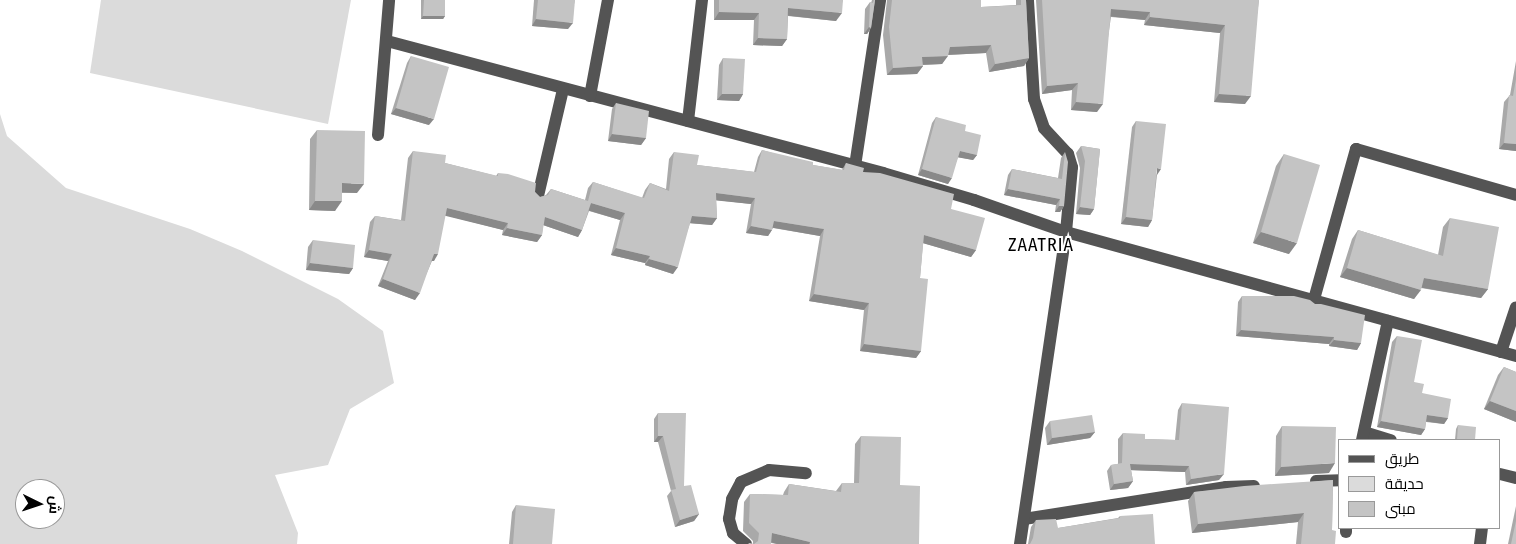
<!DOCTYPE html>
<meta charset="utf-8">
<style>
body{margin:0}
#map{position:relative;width:1516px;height:544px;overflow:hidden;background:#fff;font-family:"Fira Sans Condensed",Cairo,sans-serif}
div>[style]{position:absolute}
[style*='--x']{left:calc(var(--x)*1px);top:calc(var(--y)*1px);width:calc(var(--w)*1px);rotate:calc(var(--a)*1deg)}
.green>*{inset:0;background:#dbdbdb}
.minor>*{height:12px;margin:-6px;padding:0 6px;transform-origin:6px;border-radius:6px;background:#545454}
.wall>*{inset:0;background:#a9a9a9}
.shaded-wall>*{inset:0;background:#898989}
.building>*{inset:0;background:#c4c4c4}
span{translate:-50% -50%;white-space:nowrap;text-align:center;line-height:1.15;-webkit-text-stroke:4px #fff;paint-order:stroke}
.quarter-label{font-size:18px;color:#000;letter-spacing:1px}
.legend{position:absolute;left:1338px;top:439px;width:162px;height:90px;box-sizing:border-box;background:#fff;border:1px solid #999;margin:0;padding:6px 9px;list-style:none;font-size:15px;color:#000}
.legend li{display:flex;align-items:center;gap:10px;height:25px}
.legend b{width:25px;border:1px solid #999}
.north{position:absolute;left:15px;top:479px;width:50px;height:50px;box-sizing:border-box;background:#fff;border:1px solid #999;border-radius:50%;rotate:94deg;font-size:14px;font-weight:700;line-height:20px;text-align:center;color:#000}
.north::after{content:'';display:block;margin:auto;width:18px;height:22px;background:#000;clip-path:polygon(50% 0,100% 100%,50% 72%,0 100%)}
</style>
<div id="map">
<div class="green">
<i style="clip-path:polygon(101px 0,351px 0,328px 124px,90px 73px)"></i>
<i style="clip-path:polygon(evenodd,0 114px,7px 136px,66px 188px,190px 229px,242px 251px,338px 299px,383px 331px,394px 383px,350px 409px,328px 465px,275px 475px,298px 533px,297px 544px,0 544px,0 114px,25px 489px,55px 489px,55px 519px,25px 519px,25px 489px)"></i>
</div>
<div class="minor">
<i style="--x:387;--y:41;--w:513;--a:14.9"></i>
<i style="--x:883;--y:173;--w:95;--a:16.5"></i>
<i style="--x:974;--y:200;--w:97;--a:19.2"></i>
<i style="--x:1066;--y:232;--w:467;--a:15.4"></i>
<i style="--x:590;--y:96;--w:98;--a:-79.4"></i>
<i style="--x:688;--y:121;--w:122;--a:-83.4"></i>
<i style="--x:378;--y:135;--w:135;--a:-85.3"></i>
<i style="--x:855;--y:166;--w:168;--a:-81.4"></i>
<i style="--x:538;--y:196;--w:110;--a:-76.8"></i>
<i style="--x:1313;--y:303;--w:160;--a:-74.4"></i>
<i style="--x:1356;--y:149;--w:166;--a:16"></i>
<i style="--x:1501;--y:352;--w:47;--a:-71.6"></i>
<i style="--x:1364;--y:432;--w:28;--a:17"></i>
<i style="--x:1362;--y:440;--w:122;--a:-77.7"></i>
<i style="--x:1500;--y:474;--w:16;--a:14"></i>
<i style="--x:1316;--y:481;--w:24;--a:-2"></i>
<i style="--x:1024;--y:519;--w:205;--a:-9"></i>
<i style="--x:1226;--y:487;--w:28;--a:-2"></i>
<i style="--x:1346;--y:532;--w:4;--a:-90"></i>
<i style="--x:746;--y:544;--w:17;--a:-140"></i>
<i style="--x:733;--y:533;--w:15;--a:-106"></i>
<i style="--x:729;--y:519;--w:20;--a:-81"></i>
<i style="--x:732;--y:499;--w:19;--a:-62"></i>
<i style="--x:741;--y:482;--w:30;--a:-23"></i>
<i style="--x:769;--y:470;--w:37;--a:5"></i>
<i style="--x:1020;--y:544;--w:315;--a:-81.6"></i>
<i style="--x:1066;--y:232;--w:65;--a:-84.7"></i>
<i style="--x:1072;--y:167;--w:14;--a:-107"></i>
<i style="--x:1068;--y:154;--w:35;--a:-133"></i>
<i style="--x:1044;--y:128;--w:31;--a:-109"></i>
<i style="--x:1034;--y:99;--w:99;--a:-93.5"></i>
<i style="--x:1480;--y:544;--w:16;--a:-83"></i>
</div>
<div class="wall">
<i style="clip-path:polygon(421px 0,445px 0,445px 16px,443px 19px,421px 19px)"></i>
<i style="clip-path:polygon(534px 0,575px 0,568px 29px,532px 26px)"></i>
<i style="clip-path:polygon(714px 0,843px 0,836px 21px,788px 16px,787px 39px,782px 46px,753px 45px,754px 20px,714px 20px)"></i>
<i style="clip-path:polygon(872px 0,875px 0,871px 28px,867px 34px,864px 34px,865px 9px,870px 2px,871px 3px)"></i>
<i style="clip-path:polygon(887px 0,981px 0,981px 7px,1016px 5px,1016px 0,1026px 0,1029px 58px,1024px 66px,989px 72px,986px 53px,948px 55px,942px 64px,923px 65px,923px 66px,917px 74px,887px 75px,883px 35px)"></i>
<i style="clip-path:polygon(1036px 0,1259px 0,1245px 104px,1214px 102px,1220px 33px,1144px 25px,1145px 20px,1111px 17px,1097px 112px,1071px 110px,1072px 90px,1042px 94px)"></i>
<i style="clip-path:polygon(411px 56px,429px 125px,391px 114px,407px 63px)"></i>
<i style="clip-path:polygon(723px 58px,743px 94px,739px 101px,717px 100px,719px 65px)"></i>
<i style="clip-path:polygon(1516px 61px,1516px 151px,1499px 149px,1504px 102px,1510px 95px)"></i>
<i style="clip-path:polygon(616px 103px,646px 138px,641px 145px,608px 141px,612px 109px)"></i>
<i style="clip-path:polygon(936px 117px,965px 131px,977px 155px,973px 160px,958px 157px,948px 184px,918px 175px,932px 123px)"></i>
<i style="clip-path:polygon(1136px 121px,1157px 175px,1152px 220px,1148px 227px,1121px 224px,1132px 127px)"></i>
<i style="clip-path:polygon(317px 130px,357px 193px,342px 193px,335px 211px,309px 210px,310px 139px)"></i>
<i style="clip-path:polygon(1081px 146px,1100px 149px,1094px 209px,1090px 215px,1076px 214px,1080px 168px,1076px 153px)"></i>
<i style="clip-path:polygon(762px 150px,813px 165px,842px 170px,846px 163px,863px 172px,951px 209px,976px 250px,971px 257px,923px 243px,920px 278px,921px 351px,916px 358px,860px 351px,864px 310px,809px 301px,820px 236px,773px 228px,768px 236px,746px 233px,751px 204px,716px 200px,717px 218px,712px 225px,690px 223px,673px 274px,645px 265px,645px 263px,611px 255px,620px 220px,589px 211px,582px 230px,578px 237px,543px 225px,542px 235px,537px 242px,502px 235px,503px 230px,445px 215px,434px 261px,432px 261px,415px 300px,378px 286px,388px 261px,364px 257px,370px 222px,375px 216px,401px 220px,408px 158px,413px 151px,445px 163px,496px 176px,498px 173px,535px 192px,540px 197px,546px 195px,551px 189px,585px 200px,588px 188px,593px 182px,642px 198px,645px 190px,650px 183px,666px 189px,669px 159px,674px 152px,697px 165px,754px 172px,758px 157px)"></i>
<i style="clip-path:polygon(1065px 152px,1064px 206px,1060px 212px,1055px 212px,1056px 205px,1004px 195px,1008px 175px,1012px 169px,1058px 178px,1061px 158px)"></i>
<i style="clip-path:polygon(1284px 154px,1289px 254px,1253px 243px,1276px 166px)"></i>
<i style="clip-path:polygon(1450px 218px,1488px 289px,1481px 298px,1421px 288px,1414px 299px,1340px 277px,1352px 239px,1358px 230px,1438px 255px,1443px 227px)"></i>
<i style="clip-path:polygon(313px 240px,353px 268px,349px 274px,306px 270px,308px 247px)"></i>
<i style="clip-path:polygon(1242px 296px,1315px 304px,1361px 343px,1357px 350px,1329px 346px,1329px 344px,1236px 336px,1238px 302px)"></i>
<i style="clip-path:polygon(1397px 336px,1414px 382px,1422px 393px,1448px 418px,1444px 424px,1426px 422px,1425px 429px,1421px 435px,1377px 427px,1392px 342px)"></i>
<i style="clip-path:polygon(1504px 367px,1516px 372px,1516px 422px,1484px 409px,1498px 375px)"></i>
<i style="clip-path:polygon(1182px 403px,1219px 480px,1186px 485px,1185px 472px,1131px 470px,1133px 481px,1128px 488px,1110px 490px,1107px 471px,1111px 465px,1118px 464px,1118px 439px,1123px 433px,1145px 439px,1175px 440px,1178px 410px)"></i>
<i style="clip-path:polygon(658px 413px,684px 486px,699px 514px,694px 521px,675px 527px,667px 496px,671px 491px,658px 442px,654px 442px,654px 419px)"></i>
<i style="clip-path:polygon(1050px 421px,1095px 432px,1090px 438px,1047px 445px,1045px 428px)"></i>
<i style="clip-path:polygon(1458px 425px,1475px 440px,1455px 440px,1456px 429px)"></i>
<i style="clip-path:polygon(1282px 426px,1329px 473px,1275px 476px,1276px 436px)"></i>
<i style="clip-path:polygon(861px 436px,900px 485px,919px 544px,777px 544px,771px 543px,771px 544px,748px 544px,749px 543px,753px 544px,753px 541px,743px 531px,744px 502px,750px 494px,783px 495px,784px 492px,789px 484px,836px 491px,842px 483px,854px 483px,855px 444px)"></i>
<i style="clip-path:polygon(1333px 480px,1332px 530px,1335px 544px,1296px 544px,1298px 522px,1192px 533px,1188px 501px,1194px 492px)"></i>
<i style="clip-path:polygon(516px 505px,552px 544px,509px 544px,512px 512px)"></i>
<i style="clip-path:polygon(1516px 506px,1516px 544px,1508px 544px)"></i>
<i style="clip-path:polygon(1120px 516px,1155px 544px,1028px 544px,1031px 527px,1036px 520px,1058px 528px,1118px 518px)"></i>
</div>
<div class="shaded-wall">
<i style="clip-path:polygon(788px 8px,842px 13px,836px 21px,782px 15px)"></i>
<i style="clip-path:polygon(1111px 9px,1150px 12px,1145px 20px,1106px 16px)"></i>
<i style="clip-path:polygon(719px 12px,759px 13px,754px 20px,714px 20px)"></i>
<i style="clip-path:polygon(423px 16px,445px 16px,443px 19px,421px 19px)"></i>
<i style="clip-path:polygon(1150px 17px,1225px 25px,1220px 33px,1144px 25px)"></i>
<i style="clip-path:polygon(536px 19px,573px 23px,568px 29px,532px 26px)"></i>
<i style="clip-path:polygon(869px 27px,871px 28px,867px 34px,864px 34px)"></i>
<i style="clip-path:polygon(758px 38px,787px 39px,782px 46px,753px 45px)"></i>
<i style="clip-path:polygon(991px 45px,986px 53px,945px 55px,950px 47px)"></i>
<i style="clip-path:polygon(948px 56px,942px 64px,917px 65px,922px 57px)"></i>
<i style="clip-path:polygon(1029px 58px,1024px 66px,989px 72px,995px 64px)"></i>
<i style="clip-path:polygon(923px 66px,917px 74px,887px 75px,893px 68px)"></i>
<i style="clip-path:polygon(1078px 83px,1072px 90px,1042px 94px,1047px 86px)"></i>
<i style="clip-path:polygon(722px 94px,743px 94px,739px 101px,717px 100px)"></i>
<i style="clip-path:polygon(1219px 94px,1251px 96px,1245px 104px,1214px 102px)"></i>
<i style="clip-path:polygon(1076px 102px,1103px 104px,1097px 112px,1071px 110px)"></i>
<i style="clip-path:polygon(396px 108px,434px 119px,429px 125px,391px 114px)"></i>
<i style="clip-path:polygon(612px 134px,646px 138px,641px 145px,608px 141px)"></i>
<i style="clip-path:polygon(1504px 143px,1516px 144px,1516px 151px,1499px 149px)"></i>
<i style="clip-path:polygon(960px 151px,977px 155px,973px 160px,956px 157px)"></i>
<i style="clip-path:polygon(1157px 168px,1161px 169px,1157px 175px)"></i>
<i style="clip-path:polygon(922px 169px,952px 178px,948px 184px,918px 175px)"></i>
<i style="clip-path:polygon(342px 183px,364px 184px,357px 193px,336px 192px)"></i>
<i style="clip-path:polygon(1008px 189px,1060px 199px,1056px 205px,1004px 195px)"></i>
<i style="clip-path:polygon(716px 193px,755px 198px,751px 204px,712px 200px)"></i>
<i style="clip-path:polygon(315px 201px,342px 201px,335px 211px,309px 210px)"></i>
<i style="clip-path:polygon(591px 203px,625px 213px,620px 220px,587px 210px)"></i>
<i style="clip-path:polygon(1059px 206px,1064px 206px,1060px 212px,1055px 212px)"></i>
<i style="clip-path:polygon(1080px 207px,1094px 209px,1090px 215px,1076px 214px)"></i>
<i style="clip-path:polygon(447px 208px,508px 223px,503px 230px,442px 215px)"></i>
<i style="clip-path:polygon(692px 216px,717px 218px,712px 225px,687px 223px)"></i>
<i style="clip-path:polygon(545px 217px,582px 230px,578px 237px,540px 224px)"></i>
<i style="clip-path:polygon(1126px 217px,1152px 220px,1148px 227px,1121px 224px)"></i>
<i style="clip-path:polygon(774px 221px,824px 229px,820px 236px,769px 227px)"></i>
<i style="clip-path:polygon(751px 226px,772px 230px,768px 236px,746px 233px)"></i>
<i style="clip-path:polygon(507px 228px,542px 235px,537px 242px,502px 235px)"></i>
<i style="clip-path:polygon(1261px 232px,1297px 243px,1289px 254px,1253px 243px)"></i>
<i style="clip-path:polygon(924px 235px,976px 250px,971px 257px,919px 242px)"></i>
<i style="clip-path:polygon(616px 248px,650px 256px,645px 263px,611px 255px)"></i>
<i style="clip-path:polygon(369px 250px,392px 254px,388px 261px,364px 257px)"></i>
<i style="clip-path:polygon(434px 254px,438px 254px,434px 261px,430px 261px)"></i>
<i style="clip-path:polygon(649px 259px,678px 267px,673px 274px,645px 265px)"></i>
<i style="clip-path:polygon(310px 263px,353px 268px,349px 274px,306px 270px)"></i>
<i style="clip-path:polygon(1347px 268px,1421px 290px,1414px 299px,1340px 277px)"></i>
<i style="clip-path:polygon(1424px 278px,1488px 289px,1481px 298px,1418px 287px)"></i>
<i style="clip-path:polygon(383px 279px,420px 293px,415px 300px,378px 286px)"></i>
<i style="clip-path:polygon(814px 294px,869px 303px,864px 310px,809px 301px)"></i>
<i style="clip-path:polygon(1241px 330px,1334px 337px,1329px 344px,1236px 336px)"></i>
<i style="clip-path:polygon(1334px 340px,1361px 343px,1357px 350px,1329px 346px)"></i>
<i style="clip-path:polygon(864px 344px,921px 351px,916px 358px,860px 351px)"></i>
<i style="clip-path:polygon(1490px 401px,1516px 411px,1516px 422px,1484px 409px)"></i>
<i style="clip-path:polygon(1427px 415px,1448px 418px,1444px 424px,1423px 421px)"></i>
<i style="clip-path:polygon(1381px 421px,1425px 429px,1421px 435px,1377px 427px)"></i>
<i style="clip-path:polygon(1095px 432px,1090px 438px,1047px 445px,1052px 438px)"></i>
<i style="clip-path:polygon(658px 436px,663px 436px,658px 442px,654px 442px)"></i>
<i style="clip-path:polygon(1335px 463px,1329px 473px,1275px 476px,1281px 467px)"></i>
<i style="clip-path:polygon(1130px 464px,1189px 466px,1185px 472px,1126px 470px)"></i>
<i style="clip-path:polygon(1224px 474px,1219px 480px,1186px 485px,1191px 479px)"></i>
<i style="clip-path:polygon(1133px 481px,1128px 488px,1110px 490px,1114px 484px)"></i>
<i style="clip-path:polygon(1304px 513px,1298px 522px,1192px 533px,1198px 524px)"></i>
<i style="clip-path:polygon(699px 514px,694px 521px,675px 527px,680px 520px)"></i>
<i style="clip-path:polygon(772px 533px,810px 542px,809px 544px,777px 544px,766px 541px)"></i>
</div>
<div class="building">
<i style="clip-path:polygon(424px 0,445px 0,445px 16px,423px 16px)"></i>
<i style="clip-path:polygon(538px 0,575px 0,573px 23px,536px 19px)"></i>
<i style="clip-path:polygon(719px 0,843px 0,842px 13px,788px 8px,787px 39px,758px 38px,759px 13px,719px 12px)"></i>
<i style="clip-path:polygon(874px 0,875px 0,871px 28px,869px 27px,870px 2px,873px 3px)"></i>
<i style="clip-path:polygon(892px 0,981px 0,981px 7px,1021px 5px,1021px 0,1026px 0,1029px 58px,995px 64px,991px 45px,950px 47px,948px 56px,922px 57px,923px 66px,893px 68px,889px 27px)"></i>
<i style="clip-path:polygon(1042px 0,1259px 0,1251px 96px,1219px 94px,1225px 25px,1150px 17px,1150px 12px,1111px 9px,1103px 104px,1076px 102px,1078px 83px,1047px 86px)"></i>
<i style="clip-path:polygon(411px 56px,449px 67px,434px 119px,396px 108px)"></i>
<i style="clip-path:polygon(723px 58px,745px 59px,743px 94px,722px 94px)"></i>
<i style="clip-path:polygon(1516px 79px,1516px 144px,1504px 143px,1509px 95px,1513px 96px)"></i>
<i style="clip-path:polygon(616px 103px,649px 111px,646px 138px,612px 134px)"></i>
<i style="clip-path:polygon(936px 117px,966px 125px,965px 131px,981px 135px,977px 155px,960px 151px,952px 178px,922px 169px)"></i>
<i style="clip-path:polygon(1136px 121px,1166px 124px,1161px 169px,1157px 168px,1152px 220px,1126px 217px)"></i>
<i style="clip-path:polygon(317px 130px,365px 131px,364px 184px,342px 183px,342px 201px,315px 201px)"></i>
<i style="clip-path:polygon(1081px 146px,1100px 149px,1094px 209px,1080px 207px,1085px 161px)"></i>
<i style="clip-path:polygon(762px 150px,813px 162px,813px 165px,844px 170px,846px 163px,864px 168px,863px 172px,880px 173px,954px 194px,951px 209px,985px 218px,976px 250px,924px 235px,920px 278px,928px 279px,921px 351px,864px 344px,869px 303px,814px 294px,824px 229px,774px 221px,772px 230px,751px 226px,755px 198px,716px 193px,717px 218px,692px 216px,678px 267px,649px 259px,650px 256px,616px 248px,625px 213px,591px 203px,582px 230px,545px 217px,542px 235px,507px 228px,508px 223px,447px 208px,438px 254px,434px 254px,420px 293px,383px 279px,392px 254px,369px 250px,375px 216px,405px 221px,413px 151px,446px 155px,445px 163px,498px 176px,498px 173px,508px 174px,536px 183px,535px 192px,540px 197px,548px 195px,551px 189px,588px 201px,593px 182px,644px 198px,650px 183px,669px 191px,674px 152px,699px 155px,697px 165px,756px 172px)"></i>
<i style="clip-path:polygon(1065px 152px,1068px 162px,1064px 206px,1059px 206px,1060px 199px,1008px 189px,1012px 169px,1062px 179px)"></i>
<i style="clip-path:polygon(1284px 154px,1320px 165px,1297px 243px,1261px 232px)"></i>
<i style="clip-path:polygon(1450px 218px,1499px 227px,1488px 289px,1424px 278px,1421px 290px,1347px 268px,1358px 230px,1443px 256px)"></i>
<i style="clip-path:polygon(313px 240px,355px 245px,353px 268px,310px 263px)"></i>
<i style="clip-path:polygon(1242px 296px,1294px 296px,1310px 300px,1315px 304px,1321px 304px,1365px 315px,1361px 343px,1334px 340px,1334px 337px,1241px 330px)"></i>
<i style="clip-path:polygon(1397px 336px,1422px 340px,1414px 382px,1424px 384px,1422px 393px,1451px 399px,1448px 418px,1427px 415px,1425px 429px,1381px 421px)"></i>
<i style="clip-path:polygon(1504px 367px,1516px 372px,1516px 411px,1490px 401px)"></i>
<i style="clip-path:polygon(1182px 403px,1229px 407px,1224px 474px,1191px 479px,1189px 466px,1130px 464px,1133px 481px,1114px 484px,1111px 465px,1122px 463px,1123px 433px,1145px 434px,1145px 439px,1179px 440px)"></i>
<i style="clip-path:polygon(658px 413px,686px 413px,684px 486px,691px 485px,699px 514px,680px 520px,671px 490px,676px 489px,663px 436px,658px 436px)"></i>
<i style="clip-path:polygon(1092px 415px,1095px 432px,1052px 438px,1050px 421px)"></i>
<i style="clip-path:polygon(1458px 425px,1476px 427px,1475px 440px,1457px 440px)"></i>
<i style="clip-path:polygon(1282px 426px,1336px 427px,1335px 463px,1281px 467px)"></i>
<i style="clip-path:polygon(861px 436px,901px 437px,900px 485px,920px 486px,919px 544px,810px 544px,810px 542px,772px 533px,771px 544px,749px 544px,749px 543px,754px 544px,758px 541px,759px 533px,749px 523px,750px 494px,788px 495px,789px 484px,841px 492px,842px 483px,859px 483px)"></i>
<i style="clip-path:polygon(1333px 480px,1332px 530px,1336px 531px,1335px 544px,1301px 544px,1304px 513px,1198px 524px,1194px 492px,1244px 486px)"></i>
<i style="clip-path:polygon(516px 505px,555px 509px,552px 544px,513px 544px)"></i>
<i style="clip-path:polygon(1153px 514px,1155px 544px,1030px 544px,1033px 538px,1036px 520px,1056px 519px,1058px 528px,1120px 518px,1120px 516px)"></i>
<i style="clip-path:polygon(1516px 521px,1516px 544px,1511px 544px)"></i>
</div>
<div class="quarter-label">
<span style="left:1041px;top:245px">ZAATRIA</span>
</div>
<ul class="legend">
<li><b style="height:6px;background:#545454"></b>طريق</li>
<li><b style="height:14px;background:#dbdbdb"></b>حديقة</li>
<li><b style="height:14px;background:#c4c4c4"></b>مبنى</li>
</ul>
<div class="north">ش</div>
</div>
